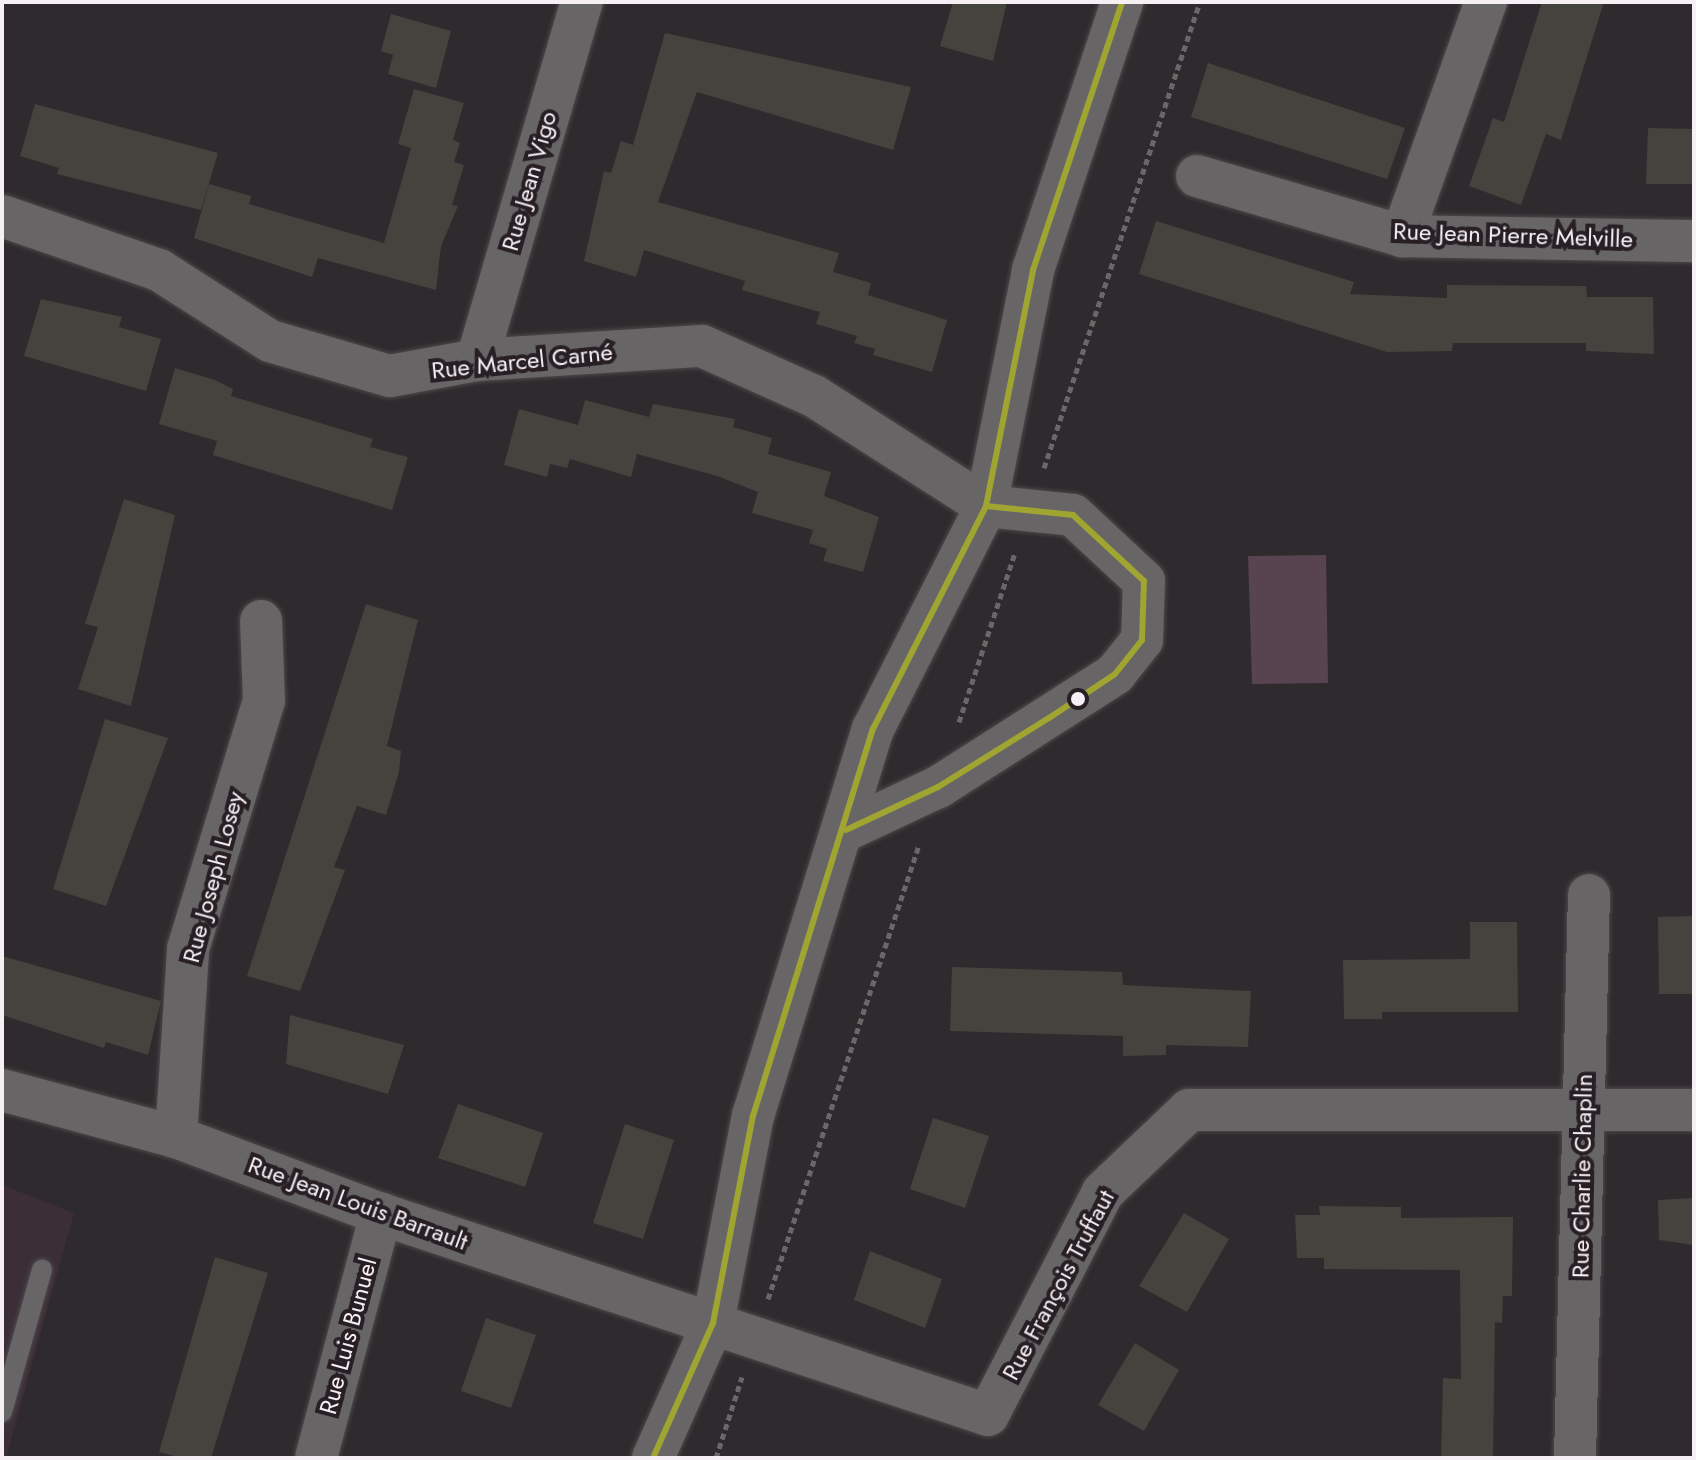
<!DOCTYPE html>
<meta charset="utf-8">
<style>
body{margin:0}
#map{position:relative;width:1696px;height:1460px;overflow:hidden;background:#2f2a2d;font-family:Jost,sans-serif}
div>[style]{position:absolute}
[style*='--x']{left:calc(var(--x)*1px);top:calc(var(--y)*1px);width:calc(var(--w)*1px);rotate:calc(var(--a)*1deg)}
.built>*{inset:0;background:#3c2e37}
.green>*{inset:0;background:#584451}
.building>*{inset:0;background:#45433e}
.path>*{height:5px;margin-top:-2.5px;transform-origin:0;background:repeating-linear-gradient(90deg,#6b6769 0 6px,transparent 0 10px)}
.roads{filter:drop-shadow(0 0 2px #4c484a) drop-shadow(0 0 2px #4c484a)}
.service>*{height:20px;margin:-10px;padding:0 10px;transform-origin:10px;border-radius:10px;background:#686567}
.minor>*{height:42px;margin:-21px;padding:0 21px;transform-origin:21px;border-radius:21px;background:#686567}
.bus-1>*{height:6px;margin:-3px;padding:0 3px;transform-origin:3px;border-radius:3px;background:#a0a430}
.dots>*{width:22px;height:22px;translate:-50% -50%;box-sizing:border-box;border:4px solid #271f24;border-radius:50%}
span{translate:-50% -50%;white-space:nowrap;text-align:center;line-height:1.15;-webkit-text-stroke:8px #271f24;paint-order:stroke}
.street-label{font-size:24px;color:#f6f0f4}
.frame{position:absolute;inset:0;border:4px solid #f6f0f4;pointer-events:none}
</style>
<div id="map">
<div class="built">
<i style="clip-path:polygon(2px 1185px,74px 1213px,6px 1458px,2px 1458px)"></i>
</div>
<div class="green">
<i style="clip-path:polygon(1326px 555px,1328px 683px,1252px 684px,1248px 556px)"></i>
</div>
<div class="building">
<i style="clip-path:polygon(953px 2px,1007px 2px,993px 61px,940px 46px)"></i>
<i style="clip-path:polygon(1542px 2px,1604px 2px,1561px 140px,1546px 134px,1521px 205px,1469px 186px,1493px 118px,1504px 122px)"></i>
<i style="clip-path:polygon(391px 14px,451px 31px,436px 88px,388px 74px,393px 55px,381px 51px)"></i>
<i style="clip-path:polygon(665px 33px,911px 87px,893px 150px,697px 92px,658px 202px,839px 253px,833px 272px,871px 283px,868px 295px,947px 320px,932px 372px,873px 355px,875px 349px,854px 343px,857px 336px,816px 324px,820px 312px,742px 290px,745px 281px,644px 250px,636px 277px,584px 261px,604px 171px,611px 173px,621px 141px,633px 145px)"></i>
<i style="clip-path:polygon(1208px 63px,1405px 128px,1387px 179px,1191px 117px)"></i>
<i style="clip-path:polygon(414px 89px,464px 103px,453px 140px,460px 143px,454px 162px,464px 165px,452px 205px,458px 206px,441px 246px,436px 290px,318px 258px,312px 277px,194px 238px,209px 184px,251px 196px,249px 204px,384px 243px,411px 148px,398px 144px)"></i>
<i style="clip-path:polygon(35px 104px,218px 153px,201px 210px,57px 174px,59px 168px,20px 156px)"></i>
<i style="clip-path:polygon(1648px 128px,1694px 129px,1694px 184px,1646px 184px)"></i>
<i style="clip-path:polygon(1156px 221px,1354px 282px,1350px 294px,1447px 298px,1447px 285px,1586px 286px,1587px 297px,1653px 297px,1654px 354px,1586px 351px,1586px 343px,1453px 343px,1452px 351px,1387px 352px,1139px 274px)"></i>
<i style="clip-path:polygon(41px 299px,122px 317px,119px 327px,161px 339px,146px 391px,24px 356px)"></i>
<i style="clip-path:polygon(175px 368px,215px 380px,233px 389px,231px 396px,373px 439px,370px 447px,408px 457px,392px 510px,213px 455px,217px 441px,159px 424px)"></i>
<i style="clip-path:polygon(585px 400px,649px 417px,653px 404px,735px 419px,733px 427px,772px 438px,768px 454px,831px 472px,824px 496px,879px 517px,863px 572px,823px 561px,827px 549px,809px 543px,813px 530px,752px 513px,758px 492px,717px 476px,637px 454px,631px 477px,570px 459px,567px 468px,550px 464px,547px 477px,504px 465px,519px 409px,578px 425px)"></i>
<i style="clip-path:polygon(124px 499px,175px 515px,131px 706px,78px 689px,98px 627px,85px 624px)"></i>
<i style="clip-path:polygon(366px 604px,418px 620px,387px 746px,401px 751px,399px 772px,386px 815px,357px 806px,334px 867px,345px 870px,300px 991px,247px 976px)"></i>
<i style="clip-path:polygon(105px 719px,168px 738px,106px 906px,53px 889px)"></i>
<i style="clip-path:polygon(1694px 916px,1694px 994px,1659px 994px,1658px 917px)"></i>
<i style="clip-path:polygon(1470px 922px,1517px 922px,1518px 1012px,1382px 1012px,1382px 1019px,1344px 1019px,1343px 960px,1470px 959px)"></i>
<i style="clip-path:polygon(2px 956px,161px 1001px,148px 1055px,106px 1042px,104px 1048px,2px 1015px)"></i>
<i style="clip-path:polygon(952px 967px,1122px 972px,1123px 985px,1251px 991px,1248px 1047px,1166px 1045px,1166px 1055px,1123px 1056px,1123px 1036px,950px 1031px)"></i>
<i style="clip-path:polygon(290px 1015px,404px 1045px,388px 1094px,286px 1064px)"></i>
<i style="clip-path:polygon(458px 1104px,543px 1133px,525px 1187px,438px 1158px)"></i>
<i style="clip-path:polygon(933px 1118px,989px 1136px,965px 1208px,910px 1189px)"></i>
<i style="clip-path:polygon(625px 1124px,674px 1140px,643px 1239px,593px 1223px)"></i>
<i style="clip-path:polygon(1694px 1198px,1694px 1245px,1659px 1240px,1658px 1200px)"></i>
<i style="clip-path:polygon(1319px 1206px,1401px 1207px,1401px 1218px,1513px 1217px,1512px 1296px,1503px 1296px,1502px 1323px,1495px 1322px,1493px 1458px,1441px 1458px,1443px 1378px,1461px 1379px,1460px 1270px,1324px 1269px,1324px 1258px,1297px 1258px,1295px 1215px,1320px 1215px)"></i>
<i style="clip-path:polygon(1184px 1213px,1229px 1239px,1187px 1312px,1139px 1286px)"></i>
<i style="clip-path:polygon(870px 1251px,942px 1279px,925px 1328px,854px 1300px)"></i>
<i style="clip-path:polygon(215px 1257px,268px 1273px,211px 1458px,181px 1458px,159px 1452px)"></i>
<i style="clip-path:polygon(486px 1318px,536px 1335px,511px 1408px,461px 1391px)"></i>
<i style="clip-path:polygon(1135px 1343px,1179px 1370px,1144px 1431px,1098px 1405px)"></i>
</div>
<div class="path">
<i style="--x:1044;--y:468;--w:491;--a:-71.5"></i>
<i style="--x:959;--y:722;--w:178;--a:-71.7"></i>
<i style="--x:768;--y:1299;--w:478;--a:-71.6"></i>
<i style="--x:716;--y:1458;--w:85;--a:-72.2"></i>
</div>
<div class="roads">
<div class="service">
<i style="--x:2;--y:1412;--w:148;--a:-74.3"></i>
</div>
<div class="minor">
<i style="--x:1197;--y:176;--w:214;--a:16.3"></i>
<i style="--x:1402;--y:236;--w:292;--a:1"></i>
<i style="--x:2;--y:216;--w:166;--a:19"></i>
<i style="--x:159;--y:270;--w:132;--a:32.6"></i>
<i style="--x:270;--y:341;--w:125;--a:16.3"></i>
<i style="--x:390;--y:376;--w:88;--a:-10.4"></i>
<i style="--x:477;--y:360;--w:225;--a:-3.6"></i>
<i style="--x:702;--y:346;--w:123;--a:24.1"></i>
<i style="--x:814;--y:396;--w:204;--a:32.6"></i>
<i style="--x:986;--y:506;--w:87;--a:5.9"></i>
<i style="--x:1073;--y:515;--w:97;--a:42.9"></i>
<i style="--x:1144;--y:581;--w:59;--a:91.9"></i>
<i style="--x:1142;--y:640;--w:43;--a:128.5"></i>
<i style="--x:1115;--y:674;--w:210;--a:147.4"></i>
<i style="--x:938;--y:787;--w:102;--a:154.9"></i>
<i style="--x:1402;--y:236;--w:249;--a:-70.3"></i>
<i style="--x:477;--y:360;--w:373;--a:-73.7"></i>
<i style="--x:2;--y:1090;--w:180;--a:15.1"></i>
<i style="--x:176;--y:1137;--w:219;--a:20.6"></i>
<i style="--x:381;--y:1214;--w:639;--a:18.32"></i>
<i style="--x:988;--y:1415;--w:251;--a:-62.7"></i>
<i style="--x:1103;--y:1192;--w:119;--a:-43.6"></i>
<i style="--x:1189;--y:1110;--w:505;--a:0"></i>
<i style="--x:176;--y:1137;--w:188;--a:-86.3"></i>
<i style="--x:188;--y:949;--w:259;--a:-73"></i>
<i style="--x:264;--y:701;--w:80;--a:-92.1"></i>
<i style="--x:316;--y:1458;--w:253;--a:-75.1"></i>
<i style="--x:653;--y:1458;--w:148;--a:-66"></i>
<i style="--x:713;--y:1323;--w:211;--a:-79.1"></i>
<i style="--x:753;--y:1116;--w:405;--a:-72.8"></i>
<i style="--x:873;--y:729;--w:250;--a:-63.1"></i>
<i style="--x:986;--y:506;--w:241;--a:-78.7"></i>
<i style="--x:1033;--y:270;--w:282;--a:-71.6"></i>
<i style="--x:1575;--y:1458;--w:563;--a:-88.58"></i>
</div>
</div>
<div class="bus-1">
<i style="--x:846;--y:830;--w:102;--a:-25.1"></i>
<i style="--x:938;--y:787;--w:131;--a:-31.9"></i>
<i style="--x:1049;--y:718;--w:79;--a:-33.7"></i>
<i style="--x:1115;--y:674;--w:43;--a:-51.5"></i>
<i style="--x:1142;--y:640;--w:59;--a:-88.1"></i>
<i style="--x:1144;--y:581;--w:97;--a:-137.1"></i>
<i style="--x:1073;--y:515;--w:87;--a:-174.1"></i>
<i style="--x:653;--y:1458;--w:148;--a:-66"></i>
<i style="--x:713;--y:1323;--w:211;--a:-79.1"></i>
<i style="--x:753;--y:1116;--w:405;--a:-72.8"></i>
<i style="--x:873;--y:729;--w:250;--a:-63.1"></i>
<i style="--x:986;--y:506;--w:241;--a:-78.7"></i>
<i style="--x:1033;--y:270;--w:282;--a:-71.6"></i>
</div>
<div class="dots">
<i style="left:1078px;top:699px;background:#f6f0f4"></i>
</div>
<div class="street-label">
<span style="left:529px;top:181px;rotate:-74deg">Rue Jean Vigo</span>
<span style="left:1513px;top:235px;rotate:2deg">Rue Jean Pierre Melville</span>
<span style="left:522px;top:361px;rotate:-6deg">Rue Marcel Carné</span>
<span style="left:213px;top:877px;rotate:-75deg">Rue Joseph Losey</span>
<span style="left:1582px;top:1176px;rotate:-89deg">Rue Charlie Chaplin</span>
<span style="left:358px;top:1203px;rotate:20deg">Rue Jean Louis Barrault</span>
<span style="left:1058px;top:1285px;rotate:-62deg">Rue François Truffaut</span>
<span style="left:348px;top:1336px;rotate:-75deg">Rue Luis Bunuel</span>
</div>
<div class="frame"></div>
</div>
